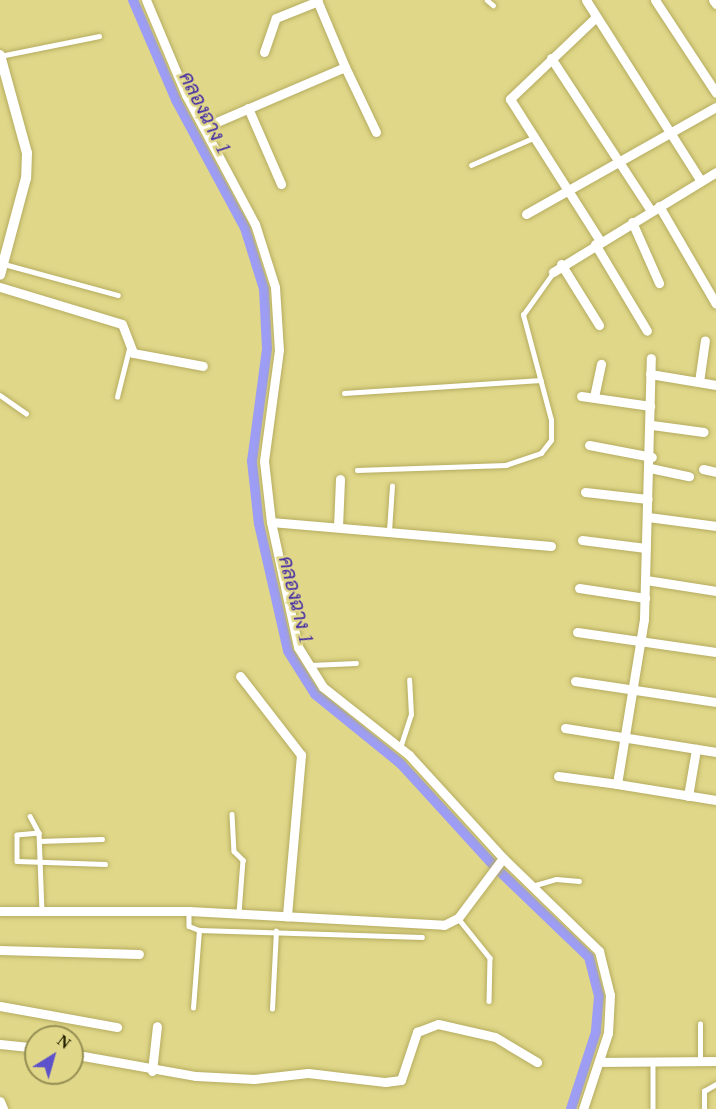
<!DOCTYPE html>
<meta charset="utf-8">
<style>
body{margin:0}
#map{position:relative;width:716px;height:1109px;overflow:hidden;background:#e0d789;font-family:"Times New Roman",Sarabun,serif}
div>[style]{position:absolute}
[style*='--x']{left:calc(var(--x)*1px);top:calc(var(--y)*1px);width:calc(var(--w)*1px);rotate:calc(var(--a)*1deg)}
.canal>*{height:10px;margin:-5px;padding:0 5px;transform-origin:5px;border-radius:5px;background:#9d9df5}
.roads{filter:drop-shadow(0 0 2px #b5ac60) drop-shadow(0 0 2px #b5ac60)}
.service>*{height:4.5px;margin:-2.25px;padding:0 2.25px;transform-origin:2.25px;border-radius:2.25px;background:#fff}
.minor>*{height:9px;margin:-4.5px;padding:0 4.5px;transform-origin:4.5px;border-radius:4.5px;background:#fff}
.tertiary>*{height:10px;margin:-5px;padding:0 5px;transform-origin:5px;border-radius:5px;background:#fff}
span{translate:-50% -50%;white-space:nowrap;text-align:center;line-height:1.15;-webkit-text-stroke:5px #e0d789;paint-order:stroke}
.water-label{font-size:20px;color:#4028a6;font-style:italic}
.north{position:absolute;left:24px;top:1025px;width:60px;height:60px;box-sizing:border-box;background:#e0d789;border:2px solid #968f53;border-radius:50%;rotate:37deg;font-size:16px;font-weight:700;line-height:24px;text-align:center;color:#262202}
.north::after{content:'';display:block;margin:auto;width:21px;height:27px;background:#5e52ca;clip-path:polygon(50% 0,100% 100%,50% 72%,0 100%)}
</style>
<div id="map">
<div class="canal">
<i style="--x:133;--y:0;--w:109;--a:66.7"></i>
<i style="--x:176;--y:100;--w:145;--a:61.7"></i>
<i style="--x:245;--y:228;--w:64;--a:72.7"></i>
<i style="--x:264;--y:289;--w:60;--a:87.1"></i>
<i style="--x:267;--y:349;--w:113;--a:97.6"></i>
<i style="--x:252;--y:461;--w:63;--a:83.7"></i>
<i style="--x:259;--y:524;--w:130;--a:77.1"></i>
<i style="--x:288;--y:651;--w:51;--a:57.9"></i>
<i style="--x:315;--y:694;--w:111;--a:39.1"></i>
<i style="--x:401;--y:764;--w:138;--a:47.6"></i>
<i style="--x:494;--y:866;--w:132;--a:43.8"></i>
<i style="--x:589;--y:957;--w:40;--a:75.6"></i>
<i style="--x:599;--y:996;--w:36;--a:95"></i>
<i style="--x:596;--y:1032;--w:81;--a:108"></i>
</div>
<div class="roads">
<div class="service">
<i style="--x:487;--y:0;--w:8;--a:40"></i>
<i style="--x:0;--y:56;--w:101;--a:-11.4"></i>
<i style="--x:471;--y:165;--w:68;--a:-23.5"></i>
<i style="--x:4;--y:264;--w:118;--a:15.2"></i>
<i style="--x:344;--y:393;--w:197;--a:-3.8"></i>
<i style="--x:0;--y:395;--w:32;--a:35"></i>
<i style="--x:117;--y:397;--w:49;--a:-76"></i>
<i style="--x:357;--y:470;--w:149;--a:-1.9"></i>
<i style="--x:506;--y:465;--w:37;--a:-19"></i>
<i style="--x:541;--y:453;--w:16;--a:-52"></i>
<i style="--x:551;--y:440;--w:20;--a:-90"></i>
<i style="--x:551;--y:420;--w:109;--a:-104.9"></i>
<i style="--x:523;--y:315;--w:52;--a:-54.5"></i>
<i style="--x:389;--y:531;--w:45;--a:-86.2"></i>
<i style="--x:310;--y:665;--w:46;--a:-2.5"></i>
<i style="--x:400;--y:748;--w:35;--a:-72"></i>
<i style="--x:411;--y:715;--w:35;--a:-93"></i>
<i style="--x:232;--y:814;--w:37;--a:87"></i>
<i style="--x:234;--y:851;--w:13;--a:45"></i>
<i style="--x:243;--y:860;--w:53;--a:94.3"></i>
<i style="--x:30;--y:816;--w:19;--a:62"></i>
<i style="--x:39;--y:833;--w:78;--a:87.8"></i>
<i style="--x:39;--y:833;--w:22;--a:175"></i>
<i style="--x:17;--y:835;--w:26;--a:90"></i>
<i style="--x:17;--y:861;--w:88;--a:2"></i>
<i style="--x:39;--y:841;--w:63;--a:-1.8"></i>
<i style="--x:532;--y:886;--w:25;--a:-16"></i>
<i style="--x:556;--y:879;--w:23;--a:5"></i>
<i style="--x:189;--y:911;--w:15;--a:90"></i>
<i style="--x:189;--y:926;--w:11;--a:22"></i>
<i style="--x:199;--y:930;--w:223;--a:1.8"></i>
<i style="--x:458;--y:918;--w:51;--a:51.3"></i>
<i style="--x:490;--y:958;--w:43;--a:91.3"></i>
<i style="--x:193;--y:1008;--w:78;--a:-85.6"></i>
<i style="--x:272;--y:1009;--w:78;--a:-87.1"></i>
<i style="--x:700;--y:1060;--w:36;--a:-90"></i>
<i style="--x:653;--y:1062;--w:47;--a:90"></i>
<i style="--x:704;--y:1109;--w:18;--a:-90"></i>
<i style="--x:704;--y:1091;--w:14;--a:-30"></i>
</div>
<div class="minor">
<i style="--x:146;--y:0;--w:103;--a:67.2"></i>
<i style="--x:186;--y:95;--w:146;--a:61.9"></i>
<i style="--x:255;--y:224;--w:66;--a:72.4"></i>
<i style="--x:275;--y:287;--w:63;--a:86.4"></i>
<i style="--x:279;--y:350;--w:112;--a:97.7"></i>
<i style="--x:264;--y:461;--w:61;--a:83.5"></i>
<i style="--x:271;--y:522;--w:128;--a:77.8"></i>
<i style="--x:298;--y:647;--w:47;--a:58"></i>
<i style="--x:323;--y:687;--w:110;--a:38.3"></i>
<i style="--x:409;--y:755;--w:139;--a:47.6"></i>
<i style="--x:503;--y:858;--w:134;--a:44.1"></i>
<i style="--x:599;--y:951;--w:45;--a:76"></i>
<i style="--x:610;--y:995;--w:38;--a:93"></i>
<i style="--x:608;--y:1033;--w:80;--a:108.2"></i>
<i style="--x:586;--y:0;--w:214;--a:57.6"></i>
<i style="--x:655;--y:0;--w:111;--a:56.7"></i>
<i style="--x:713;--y:0;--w:5;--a:53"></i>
<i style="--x:596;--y:17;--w:119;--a:136.4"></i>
<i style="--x:510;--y:99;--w:168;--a:57.6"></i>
<i style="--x:264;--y:52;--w:36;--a:-71"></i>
<i style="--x:276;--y:18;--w:45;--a:-22"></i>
<i style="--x:551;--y:58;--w:183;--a:56.8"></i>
<i style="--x:345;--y:67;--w:72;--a:64.5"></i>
<i style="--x:248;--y:108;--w:83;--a:66.5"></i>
<i style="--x:205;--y:127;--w:152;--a:-23.2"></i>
<i style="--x:345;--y:67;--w:73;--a:-112.7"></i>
<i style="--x:659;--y:206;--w:113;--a:59.8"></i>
<i style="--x:526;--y:214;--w:218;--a:-29.4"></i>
<i style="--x:632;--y:222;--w:67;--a:66.1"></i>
<i style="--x:595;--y:244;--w:101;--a:59.1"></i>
<i style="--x:561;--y:264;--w:72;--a:58.1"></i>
<i style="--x:553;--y:272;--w:191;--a:-31.5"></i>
<i style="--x:0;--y:287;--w:127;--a:16.9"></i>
<i style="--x:122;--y:324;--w:31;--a:69"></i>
<i style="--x:133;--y:353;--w:71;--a:10.5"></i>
<i style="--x:650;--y:374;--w:67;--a:9.5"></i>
<i style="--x:699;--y:382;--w:42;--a:-81.9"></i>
<i style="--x:581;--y:396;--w:70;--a:8.2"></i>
<i style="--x:594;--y:397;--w:34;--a:-78"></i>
<i style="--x:652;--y:425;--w:52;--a:7.7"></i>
<i style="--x:589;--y:445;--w:64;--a:10.8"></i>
<i style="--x:650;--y:468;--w:40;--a:12"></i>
<i style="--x:703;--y:469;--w:13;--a:13"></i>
<i style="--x:585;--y:492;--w:63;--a:6.3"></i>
<i style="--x:648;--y:517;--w:69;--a:7.5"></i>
<i style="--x:271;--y:522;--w:281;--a:4.9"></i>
<i style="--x:338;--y:527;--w:48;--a:-87.6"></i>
<i style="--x:582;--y:540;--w:64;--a:7.1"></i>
<i style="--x:646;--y:580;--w:71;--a:8.9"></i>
<i style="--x:579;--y:588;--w:67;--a:8.6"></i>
<i style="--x:577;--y:632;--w:140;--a:8.2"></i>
<i style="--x:240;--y:676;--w:100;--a:52.3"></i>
<i style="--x:301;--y:755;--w:162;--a:95"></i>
<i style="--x:575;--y:681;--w:143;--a:8.5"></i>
<i style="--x:565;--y:728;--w:153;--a:9"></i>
<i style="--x:558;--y:776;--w:60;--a:7.7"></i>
<i style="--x:617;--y:784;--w:167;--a:-80.7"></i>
<i style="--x:644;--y:619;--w:261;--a:-88.5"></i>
<i style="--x:617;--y:784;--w:100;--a:9.2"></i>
<i style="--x:688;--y:796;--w:48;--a:-80.3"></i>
<i style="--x:0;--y:911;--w:189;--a:0"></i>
<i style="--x:189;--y:911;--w:255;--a:3.1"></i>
<i style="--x:444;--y:925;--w:16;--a:-27"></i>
<i style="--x:458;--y:918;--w:75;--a:-53.1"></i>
<i style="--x:0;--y:950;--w:139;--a:1.6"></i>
<i style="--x:0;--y:1006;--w:119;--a:10.2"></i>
<i style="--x:0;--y:1044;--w:36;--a:6"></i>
<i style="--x:72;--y:1054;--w:126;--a:10.1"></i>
<i style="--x:196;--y:1076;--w:58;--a:3"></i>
<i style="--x:254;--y:1079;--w:54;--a:-6.3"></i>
<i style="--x:308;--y:1073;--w:78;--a:6.7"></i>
<i style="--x:385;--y:1082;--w:16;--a:-7"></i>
<i style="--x:401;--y:1080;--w:51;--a:-71.6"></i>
<i style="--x:417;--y:1032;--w:22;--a:-21"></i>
<i style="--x:438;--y:1024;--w:58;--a:12.8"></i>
<i style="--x:495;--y:1037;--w:49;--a:30.8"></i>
<i style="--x:600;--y:1062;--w:116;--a:-0.5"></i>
<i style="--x:152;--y:1071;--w:45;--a:-83.7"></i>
</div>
<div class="tertiary">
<i style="--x:0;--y:55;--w:102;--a:74.6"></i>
<i style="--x:27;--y:153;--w:25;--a:92"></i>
<i style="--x:26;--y:178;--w:100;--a:105"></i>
<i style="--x:0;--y:1102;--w:8;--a:67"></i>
</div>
</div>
<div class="water-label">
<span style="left:205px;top:113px;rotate:63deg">คลองฉาง 1</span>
<span style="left:296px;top:600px;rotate:76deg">คลองฉาง 1</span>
</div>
<div class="north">N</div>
</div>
